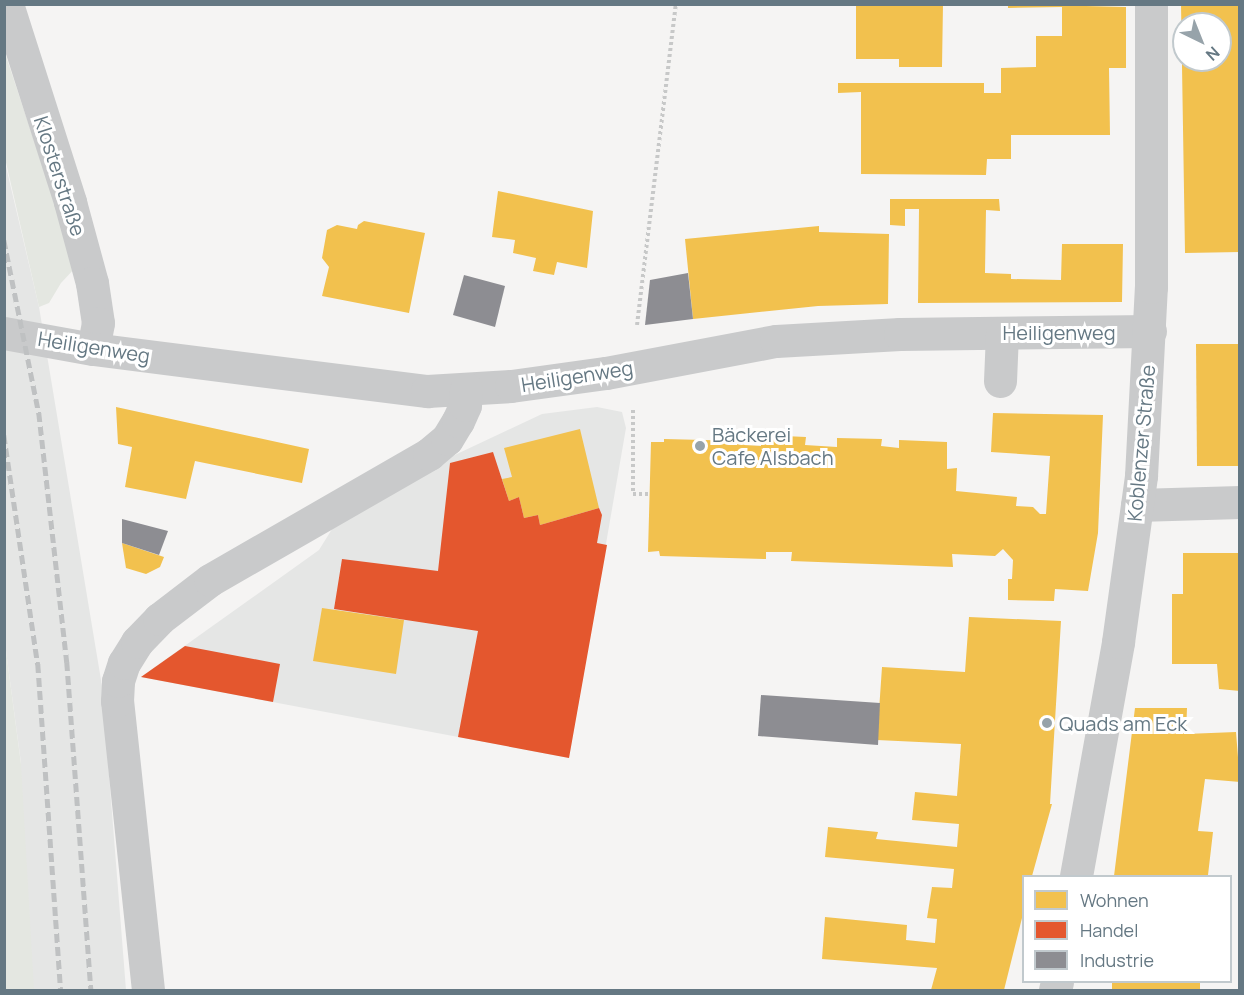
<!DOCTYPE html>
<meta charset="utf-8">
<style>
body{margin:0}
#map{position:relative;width:1244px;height:995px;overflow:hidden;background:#f5f4f3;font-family:Manrope,sans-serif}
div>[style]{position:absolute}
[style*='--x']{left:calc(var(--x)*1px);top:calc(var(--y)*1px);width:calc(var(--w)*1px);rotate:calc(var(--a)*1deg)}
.built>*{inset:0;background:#e5e6e5}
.green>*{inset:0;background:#e4e7e1}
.homes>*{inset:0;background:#f2c14e}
.shops>*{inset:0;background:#e4572e}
.industry>*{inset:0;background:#8d8d92}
.path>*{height:4px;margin-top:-2px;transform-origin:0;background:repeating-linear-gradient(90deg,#c7c8c8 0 3px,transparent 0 6px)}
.minor>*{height:33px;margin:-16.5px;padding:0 16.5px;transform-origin:16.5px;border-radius:16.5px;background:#c9cacb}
.rail>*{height:4.5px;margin-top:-2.25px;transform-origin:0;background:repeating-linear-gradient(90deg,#bfc1c2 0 9px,transparent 0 13.5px)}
.dots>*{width:16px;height:16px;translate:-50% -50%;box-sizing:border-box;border:3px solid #fff;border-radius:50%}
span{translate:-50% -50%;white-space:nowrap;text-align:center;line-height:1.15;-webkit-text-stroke:6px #fff;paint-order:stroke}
.street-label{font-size:20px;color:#657883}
.poi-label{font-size:20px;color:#657883}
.left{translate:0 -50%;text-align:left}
.frame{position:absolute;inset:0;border:6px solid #657883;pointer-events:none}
.legend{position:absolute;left:1022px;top:875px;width:210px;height:108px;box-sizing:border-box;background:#fff;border:2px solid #c1c9cd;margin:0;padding:8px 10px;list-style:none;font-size:18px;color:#657883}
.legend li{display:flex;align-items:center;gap:12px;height:30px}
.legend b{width:30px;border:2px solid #c1c9cd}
.north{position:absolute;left:1172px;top:12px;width:60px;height:60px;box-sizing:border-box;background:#fff;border:2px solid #c1c9cd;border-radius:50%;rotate:137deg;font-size:16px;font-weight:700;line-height:24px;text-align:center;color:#657883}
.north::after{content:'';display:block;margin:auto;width:21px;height:27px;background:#97a3aa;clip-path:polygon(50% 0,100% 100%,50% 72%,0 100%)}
</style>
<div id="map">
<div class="built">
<i style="clip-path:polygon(4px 158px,39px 307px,102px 686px,126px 990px,5px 990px,21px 763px,4px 636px)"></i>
<i style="clip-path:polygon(597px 407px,622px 412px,626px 428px,569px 758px,141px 677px,319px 550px,342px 513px,442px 461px,542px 414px)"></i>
</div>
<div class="green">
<i style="clip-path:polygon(4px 50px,76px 267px,61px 283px,49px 303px,39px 307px,5px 158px)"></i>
<i style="clip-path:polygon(4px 636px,21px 764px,34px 990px,5px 990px)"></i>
</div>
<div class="homes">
<i style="clip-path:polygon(856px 4px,943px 4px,942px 67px,899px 67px,899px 59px,856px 59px)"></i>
<i style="clip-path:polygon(1008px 4px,1126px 7px,1126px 68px,1109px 68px,1110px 135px,1011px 135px,1011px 159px,987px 159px,986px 175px,861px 174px,861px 92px,838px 93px,838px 83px,984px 83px,984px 93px,1001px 93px,1001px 68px,1036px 67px,1036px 36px,1062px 36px,1062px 7px,1008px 8px)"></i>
<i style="clip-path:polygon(evenodd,1181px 4px,1240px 4px,1240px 252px,1185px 253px,1181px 4px,1184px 24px,1220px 24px,1220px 60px,1184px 60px,1184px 24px)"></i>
<i style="clip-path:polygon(498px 191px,593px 211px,587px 268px,557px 262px,554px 275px,533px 271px,536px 258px,513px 253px,515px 240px,492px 237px)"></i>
<i style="clip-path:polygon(890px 199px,999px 199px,1000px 211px,986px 210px,985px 273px,1011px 274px,1011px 279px,1061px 280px,1062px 244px,1123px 244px,1122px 302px,918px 303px,919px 209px,905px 209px,905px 226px,890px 225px)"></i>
<i style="clip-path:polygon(364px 221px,425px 233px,409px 313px,322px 296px,329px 267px,322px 258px,327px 230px,337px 225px,357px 229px,358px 225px)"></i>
<i style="clip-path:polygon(819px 226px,819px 232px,889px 234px,888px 304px,818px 306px,693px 319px,685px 239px)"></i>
<i style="clip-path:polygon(1196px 344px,1240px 344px,1240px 466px,1197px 466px)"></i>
<i style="clip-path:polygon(116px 407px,309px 449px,302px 483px,195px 461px,186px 499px,125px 487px,132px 447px,118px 444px)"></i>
<i style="clip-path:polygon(993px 413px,1103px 415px,1098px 533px,1088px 591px,1055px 589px,1054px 601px,1008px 600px,1008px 579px,1012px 579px,1013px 560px,1003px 549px,995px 556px,952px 554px,953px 567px,791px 561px,792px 552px,766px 552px,766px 559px,660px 556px,659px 551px,648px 552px,651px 442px,664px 442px,664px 439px,744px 441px,744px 445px,761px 446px,761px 435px,806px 437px,805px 445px,837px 447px,837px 438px,882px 439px,881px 446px,899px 448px,899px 440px,947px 442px,947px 469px,957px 468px,956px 491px,1017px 497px,1016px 506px,1033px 507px,1040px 514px,1046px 514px,1050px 456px,991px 452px)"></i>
<i style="clip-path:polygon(580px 429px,599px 508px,540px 525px,538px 515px,524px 518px,519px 497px,509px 501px,502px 479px,512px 477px,504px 448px)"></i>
<i style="clip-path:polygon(122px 543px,164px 557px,160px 567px,146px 574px,126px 568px)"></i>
<i style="clip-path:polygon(1183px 553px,1240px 553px,1240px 691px,1219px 689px,1217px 664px,1172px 664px,1172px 594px,1183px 594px)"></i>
<i style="clip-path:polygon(322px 608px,404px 620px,396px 674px,313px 661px)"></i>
<i style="clip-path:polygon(969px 617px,1061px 621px,1050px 804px,1052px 804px,1032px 876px,1024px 876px,1024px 910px,1004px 990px,931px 990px,937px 968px,822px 959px,825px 917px,907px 925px,906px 940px,935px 943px,937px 919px,927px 918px,932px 887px,952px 888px,954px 869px,825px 857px,828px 827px,878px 832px,876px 839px,957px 847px,959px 824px,912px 820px,915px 792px,957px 796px,961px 744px,877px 740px,882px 667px,965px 672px)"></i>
<i style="clip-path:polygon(1135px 708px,1187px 708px,1186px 734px,1236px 732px,1240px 782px,1205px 779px,1198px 831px,1213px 832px,1208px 875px,1114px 876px)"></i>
<i style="clip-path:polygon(1112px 982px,1200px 982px,1200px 990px,1112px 990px)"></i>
</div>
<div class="shops">
<i style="clip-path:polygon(493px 452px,509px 501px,519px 497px,524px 518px,538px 515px,540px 525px,599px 508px,602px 515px,597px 543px,607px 545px,569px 758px,458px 737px,478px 631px,334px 609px,342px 559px,438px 571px,450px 463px)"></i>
<i style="clip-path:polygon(185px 646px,280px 664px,273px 702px,141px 677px)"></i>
</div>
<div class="industry">
<i style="clip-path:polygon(688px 273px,693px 319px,645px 325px,650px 280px)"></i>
<i style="clip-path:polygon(464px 275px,505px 286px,495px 327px,453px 315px)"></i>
<i style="clip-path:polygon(122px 519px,168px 531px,159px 555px,122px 543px)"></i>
<i style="clip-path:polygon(761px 695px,880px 703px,878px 745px,758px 736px)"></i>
</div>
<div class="path">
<i style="--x:637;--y:325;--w:323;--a:-83.1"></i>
<i style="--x:633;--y:410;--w:84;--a:90"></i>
<i style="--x:633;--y:494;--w:16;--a:0"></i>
</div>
<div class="minor">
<i style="--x:7;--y:4;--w:208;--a:72.3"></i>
<i style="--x:70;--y:202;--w:84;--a:74.8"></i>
<i style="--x:92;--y:283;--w:40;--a:81.5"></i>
<i style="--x:98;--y:323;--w:26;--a:101"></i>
<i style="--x:4;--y:333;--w:90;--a:10.2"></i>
<i style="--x:93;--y:349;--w:337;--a:7.2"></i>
<i style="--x:427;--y:391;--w:84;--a:-3.4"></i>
<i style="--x:511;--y:386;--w:96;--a:-7.8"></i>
<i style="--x:606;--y:373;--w:173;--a:-10.7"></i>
<i style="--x:776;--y:341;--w:124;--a:-3.2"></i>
<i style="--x:900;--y:334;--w:250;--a:-0.7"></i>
<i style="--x:1000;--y:381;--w:48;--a:-87.6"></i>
<i style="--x:1137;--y:505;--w:103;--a:-1.7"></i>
<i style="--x:1076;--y:876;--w:238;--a:-79.8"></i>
<i style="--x:1118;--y:642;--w:168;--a:-82.1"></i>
<i style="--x:1141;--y:476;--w:189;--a:-87"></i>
<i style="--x:1151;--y:287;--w:283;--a:-90"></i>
<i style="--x:148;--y:990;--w:291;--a:-96.1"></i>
<i style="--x:117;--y:701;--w:20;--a:-87"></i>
<i style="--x:118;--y:681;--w:19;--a:-72"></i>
<i style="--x:124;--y:663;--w:25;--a:-58"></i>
<i style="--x:137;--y:642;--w:32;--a:-46"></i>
<i style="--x:159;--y:619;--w:64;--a:-37.4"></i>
<i style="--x:210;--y:580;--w:253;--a:-29.9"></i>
<i style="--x:429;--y:454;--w:23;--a:-40"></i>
<i style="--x:447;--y:439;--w:21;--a:-59"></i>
<i style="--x:458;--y:421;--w:17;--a:-66"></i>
<i style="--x:465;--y:405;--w:16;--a:-86"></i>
<i style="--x:1055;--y:990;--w:8;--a:-76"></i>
</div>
<div class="rail">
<i style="--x:4;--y:240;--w:177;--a:78.6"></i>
<i style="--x:39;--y:413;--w:251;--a:83.6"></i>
<i style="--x:67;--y:662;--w:329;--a:85.8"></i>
<i style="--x:4;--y:435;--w:232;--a:81.6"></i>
<i style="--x:38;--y:664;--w:327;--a:86"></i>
</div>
<div class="dots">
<i style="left:700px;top:446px;background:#97a3aa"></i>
<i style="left:1047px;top:723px;background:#97a3aa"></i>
</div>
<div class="street-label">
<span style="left:60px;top:176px;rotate:72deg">Klosterstraße</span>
<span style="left:1059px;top:332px">Heiligenweg</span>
<span style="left:94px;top:347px;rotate:9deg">Heiligenweg</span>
<span style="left:577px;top:376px;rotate:-9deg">Heiligenweg</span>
<span style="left:1141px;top:443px;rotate:-85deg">Koblenzer Straße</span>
</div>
<div class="poi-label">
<span class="left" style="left:712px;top:446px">Bäckerei<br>Cafe Alsbach</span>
<span class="left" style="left:1059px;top:723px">Quads am Eck</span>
</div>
<div class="frame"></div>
<ul class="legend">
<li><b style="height:16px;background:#f2c14e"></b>Wohnen</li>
<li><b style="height:16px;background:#e4572e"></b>Handel</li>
<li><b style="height:16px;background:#8d8d92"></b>Industrie</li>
</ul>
<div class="north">N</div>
</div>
